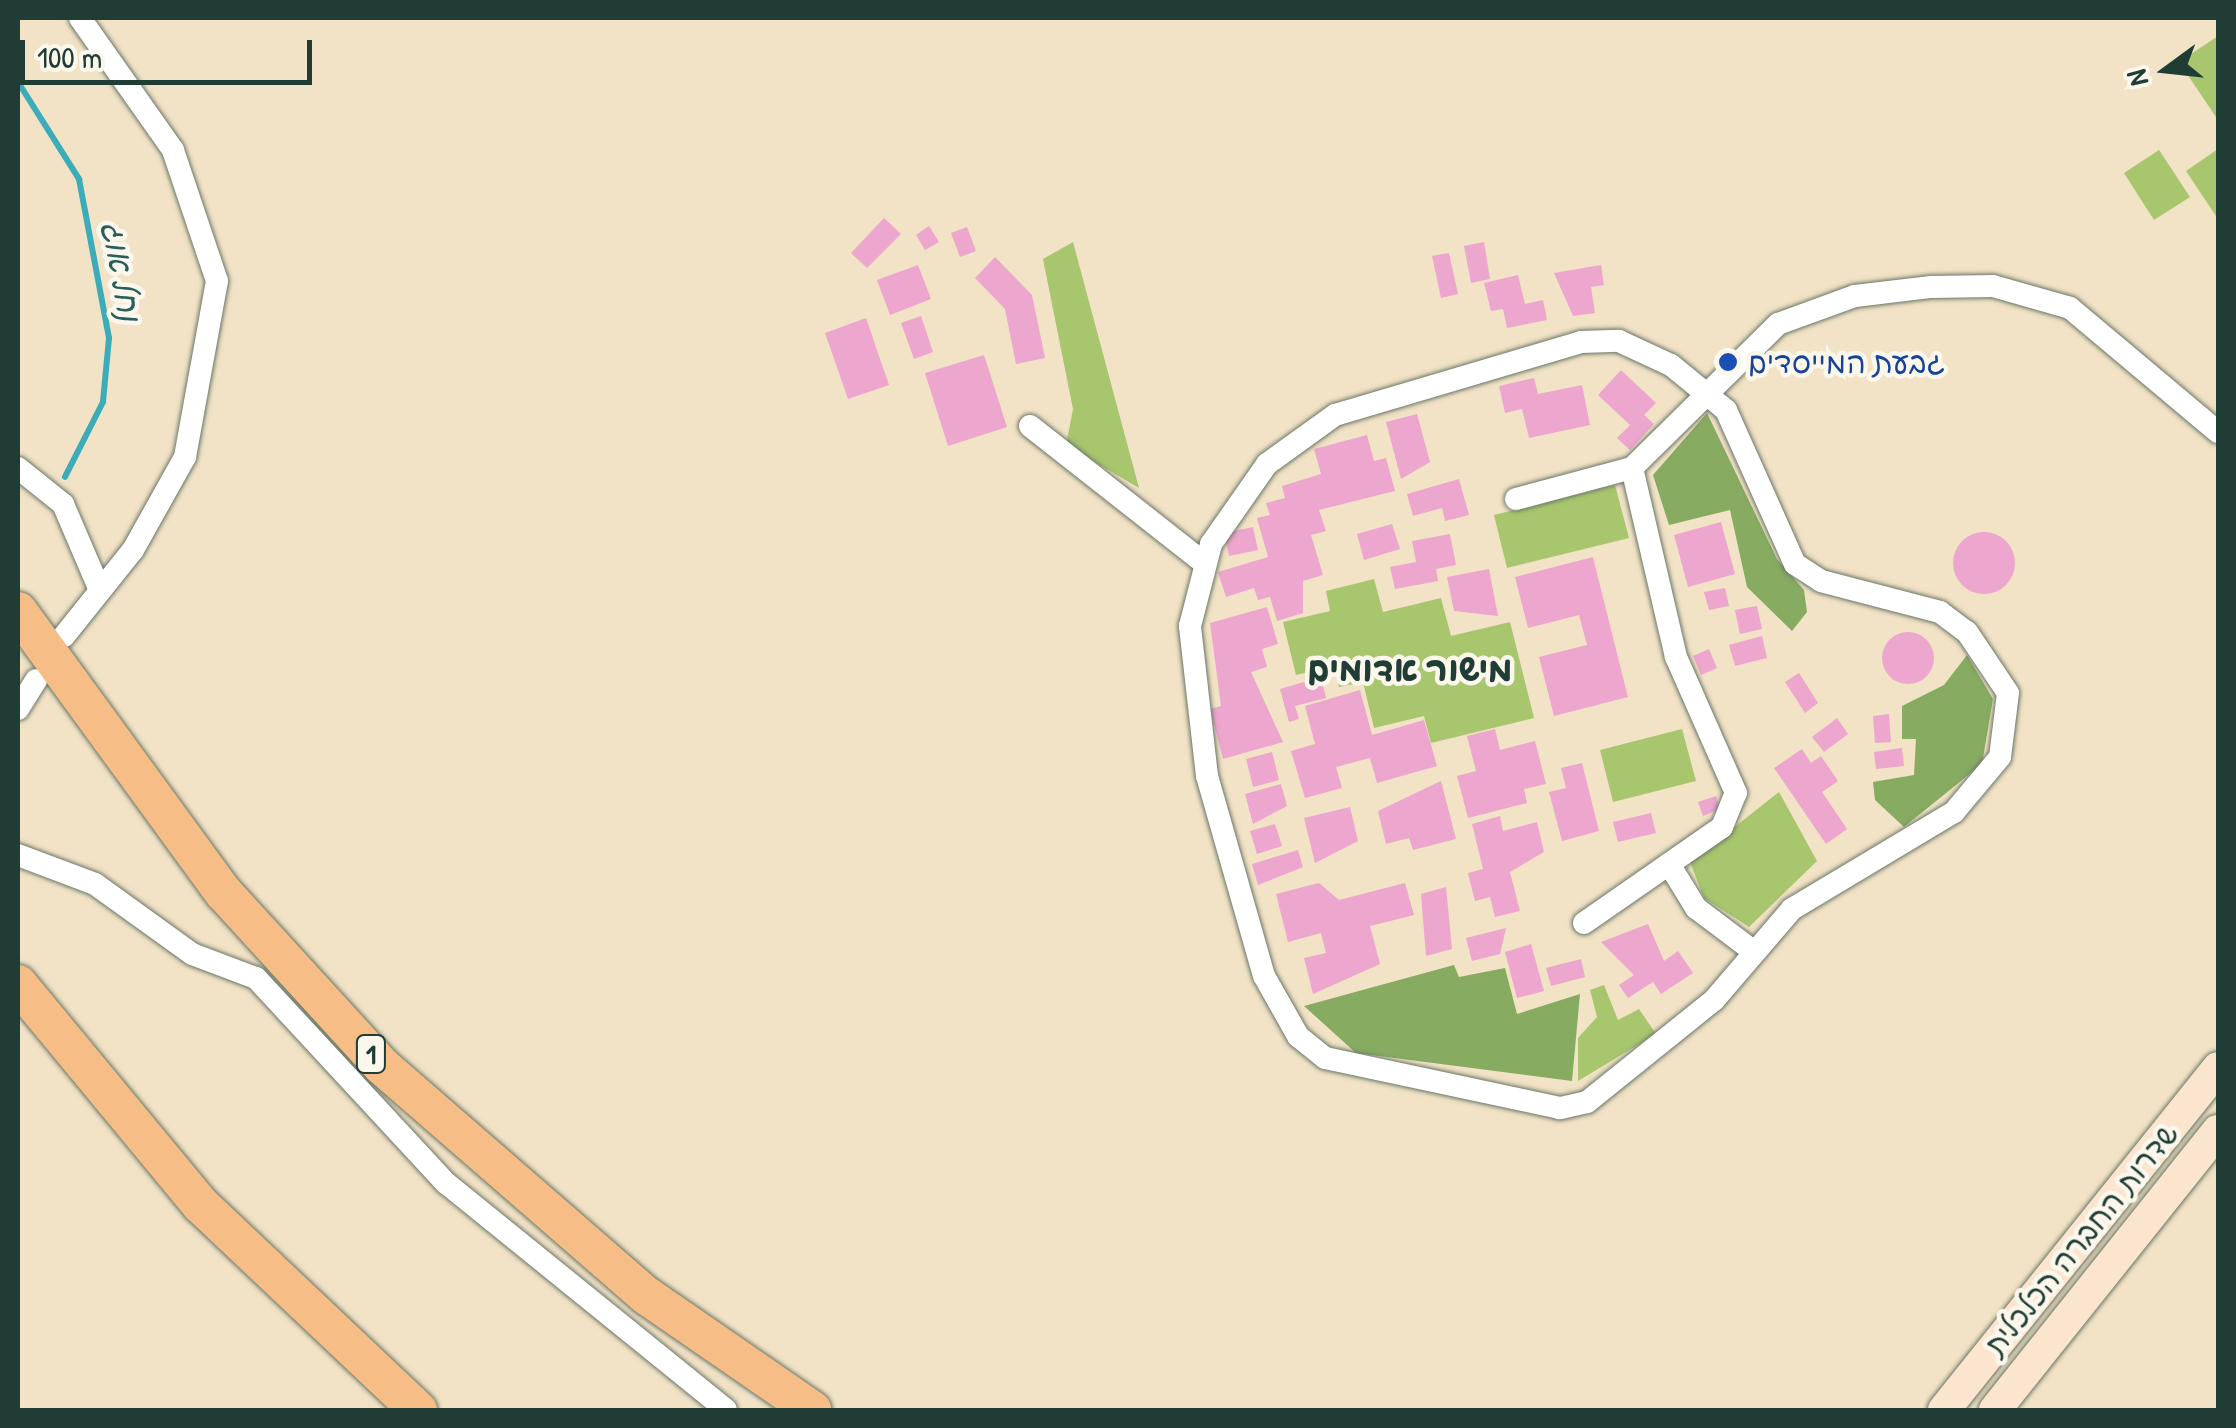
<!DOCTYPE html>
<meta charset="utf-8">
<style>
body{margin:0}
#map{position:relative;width:2236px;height:1428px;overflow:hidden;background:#f2e2c6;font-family:"Patrick Hand","Playpen Sans Hebrew",sans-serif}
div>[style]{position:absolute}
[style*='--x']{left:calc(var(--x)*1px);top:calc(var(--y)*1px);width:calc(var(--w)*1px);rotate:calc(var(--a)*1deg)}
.green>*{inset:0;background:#a8c66e}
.forest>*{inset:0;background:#86ab61}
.stream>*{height:6px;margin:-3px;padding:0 3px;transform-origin:3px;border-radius:3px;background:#3cadb8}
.building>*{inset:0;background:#eda6ce}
.round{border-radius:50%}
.roads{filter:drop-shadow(0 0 2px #697767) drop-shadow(0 0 2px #697767)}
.minor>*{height:22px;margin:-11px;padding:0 11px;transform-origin:11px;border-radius:11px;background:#fff}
.secondary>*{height:32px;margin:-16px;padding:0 16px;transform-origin:16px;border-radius:16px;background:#fbe5cf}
.trunk>*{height:38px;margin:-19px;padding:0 19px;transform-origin:19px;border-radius:19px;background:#f6be86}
.dots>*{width:28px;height:28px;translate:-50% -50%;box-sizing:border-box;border:5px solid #fbf7ec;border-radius:50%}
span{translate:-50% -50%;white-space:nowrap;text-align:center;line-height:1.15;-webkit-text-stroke:9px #fbf7ec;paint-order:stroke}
.shield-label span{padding:2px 8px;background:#fbf7ec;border:2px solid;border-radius:8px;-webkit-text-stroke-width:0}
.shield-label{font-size:28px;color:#1f3d34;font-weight:700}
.transit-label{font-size:30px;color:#164399}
.left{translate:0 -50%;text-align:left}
.street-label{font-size:30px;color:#1f3d34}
.water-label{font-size:32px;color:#285f5c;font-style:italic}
.quarter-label{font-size:35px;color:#1f3d34;font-weight:700}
.frame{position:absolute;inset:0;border:20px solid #1f3d34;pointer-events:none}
.north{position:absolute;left:2116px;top:20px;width:100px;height:100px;-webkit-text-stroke:8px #fbf7ec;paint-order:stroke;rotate:255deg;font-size:28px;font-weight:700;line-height:40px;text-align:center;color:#1f3d34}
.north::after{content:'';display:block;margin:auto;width:35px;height:45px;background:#1f3d34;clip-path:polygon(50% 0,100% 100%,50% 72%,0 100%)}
.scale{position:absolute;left:20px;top:40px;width:292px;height:45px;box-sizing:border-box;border:5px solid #1f3d34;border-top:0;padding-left:12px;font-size:30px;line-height:35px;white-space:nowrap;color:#1f3d34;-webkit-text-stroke:8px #fbf7ec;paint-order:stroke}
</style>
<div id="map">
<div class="green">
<i style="clip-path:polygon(2218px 36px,2218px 120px,2179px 62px)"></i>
<i style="clip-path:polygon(2218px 149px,2218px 219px,2186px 171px)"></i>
<i style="clip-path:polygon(2159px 150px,2190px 197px,2154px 220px,2124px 173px)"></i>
<i style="clip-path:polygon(1073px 242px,1139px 488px,1066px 445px,1073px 409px,1043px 259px)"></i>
<i style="clip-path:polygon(1615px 485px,1629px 538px,1507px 568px,1494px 515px)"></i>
<i style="clip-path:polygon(1374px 579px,1383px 612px,1441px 598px,1451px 636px,1510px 622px,1534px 718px,1431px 743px,1424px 716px,1374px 728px,1363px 682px,1339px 687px,1334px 666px,1296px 675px,1283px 622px,1330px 611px,1326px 591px)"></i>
<i style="clip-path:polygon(1682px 729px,1696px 781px,1613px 802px,1600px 750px)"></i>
<i style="clip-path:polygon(1779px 792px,1817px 861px,1749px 927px,1704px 898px,1690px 862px)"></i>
<i style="clip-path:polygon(1604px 985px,1618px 1020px,1639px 1009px,1656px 1034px,1578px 1081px,1578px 1038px,1597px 1017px,1590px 990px)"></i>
</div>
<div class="forest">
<i style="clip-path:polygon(1707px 413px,1777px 559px,1804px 590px,1807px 612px,1792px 631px,1747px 587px,1730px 510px,1669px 525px,1653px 475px)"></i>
<i style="clip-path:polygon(1967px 655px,1993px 699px,1982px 764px,1904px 827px,1875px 800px,1873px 782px,1914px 775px,1916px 739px,1902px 739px,1902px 706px,1944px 685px)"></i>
<i style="clip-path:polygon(1454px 965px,1459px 977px,1505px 968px,1517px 1014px,1580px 994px,1572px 1081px,1356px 1053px,1304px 1006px)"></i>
</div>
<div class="stream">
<i style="--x:18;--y:82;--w:115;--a:57.8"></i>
<i style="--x:79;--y:179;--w:162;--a:79.3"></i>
<i style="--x:109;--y:338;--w:64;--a:95.4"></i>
<i style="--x:103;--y:402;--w:84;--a:116.9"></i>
</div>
<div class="building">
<i style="clip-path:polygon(884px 218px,901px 234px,867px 268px,851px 253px)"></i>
<i style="clip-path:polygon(929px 226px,939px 242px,925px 250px,916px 235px)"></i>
<i style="clip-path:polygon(967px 227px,976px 251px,960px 257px,951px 233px)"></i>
<i style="clip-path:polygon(1484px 242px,1490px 279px,1471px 283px,1464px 246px)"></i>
<i style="clip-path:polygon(1449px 253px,1458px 294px,1441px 298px,1432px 256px)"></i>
<i style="clip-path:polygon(995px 257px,1032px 295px,1045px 358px,1016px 364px,1005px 309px,975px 278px)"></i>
<i style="clip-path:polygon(918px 265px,931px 299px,890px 315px,877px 280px)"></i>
<i style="clip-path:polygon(1601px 265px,1604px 285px,1591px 287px,1595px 313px,1573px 316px,1554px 273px)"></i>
<i style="clip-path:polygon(1518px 275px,1525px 304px,1543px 300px,1547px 320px,1507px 328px,1503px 309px,1491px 311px,1484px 283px)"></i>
<i style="clip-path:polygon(921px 316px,933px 352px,914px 359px,901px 323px)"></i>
<i style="clip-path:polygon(866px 318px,889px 385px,848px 399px,825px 333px)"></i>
<i style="clip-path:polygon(984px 355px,1007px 427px,948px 446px,925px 373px)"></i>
<i style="clip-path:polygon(1621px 370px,1656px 403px,1644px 415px,1654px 424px,1630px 450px,1617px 438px,1630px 425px,1598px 395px)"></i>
<i style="clip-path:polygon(1534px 378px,1538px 394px,1582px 385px,1590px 425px,1529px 438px,1522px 409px,1505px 413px,1499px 386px)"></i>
<i style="clip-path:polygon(1417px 414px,1430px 462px,1401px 479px,1386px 422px)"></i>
<i style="clip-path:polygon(1367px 435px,1374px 461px,1386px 458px,1395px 491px,1319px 510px,1326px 531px,1311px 535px,1323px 575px,1303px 581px,1303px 613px,1277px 621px,1270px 597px,1258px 600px,1254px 588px,1226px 597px,1218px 572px,1268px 557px,1257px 518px,1270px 515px,1266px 503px,1285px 498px,1282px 486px,1321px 474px,1314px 449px)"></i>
<i style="clip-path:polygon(1459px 479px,1469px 515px,1445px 521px,1442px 508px,1413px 516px,1407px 494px)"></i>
<i style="clip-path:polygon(1721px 522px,1735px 574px,1688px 587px,1674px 535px)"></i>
<i style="clip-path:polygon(1392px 524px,1400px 549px,1364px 560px,1357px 534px)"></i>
<i style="clip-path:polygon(1253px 527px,1258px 550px,1229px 556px,1224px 533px)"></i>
<i class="round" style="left:1953px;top:532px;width:62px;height:62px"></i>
<i style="clip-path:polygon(1450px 534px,1456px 565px,1436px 569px,1438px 581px,1395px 589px,1390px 567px,1416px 562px,1412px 541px)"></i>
<i style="clip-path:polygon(1593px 557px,1628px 697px,1554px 716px,1539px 657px,1587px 645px,1579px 615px,1528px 628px,1515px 577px)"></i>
<i style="clip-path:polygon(1489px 569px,1498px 616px,1454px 611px,1447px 577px)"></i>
<i style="clip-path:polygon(1725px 588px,1729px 606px,1709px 610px,1704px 592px)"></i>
<i style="clip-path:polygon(1757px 606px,1762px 629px,1740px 634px,1735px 610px)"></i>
<i style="clip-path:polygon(1267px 607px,1278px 644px,1262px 649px,1267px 667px,1251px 672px,1283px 742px,1223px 759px,1210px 709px,1221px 706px,1210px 623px)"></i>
<i class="round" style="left:1882px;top:632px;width:52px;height:52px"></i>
<i style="clip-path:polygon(1762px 636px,1767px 658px,1735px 666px,1729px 645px)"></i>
<i style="clip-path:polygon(1709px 649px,1717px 668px,1701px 675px,1693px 656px)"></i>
<i style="clip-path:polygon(1799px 673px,1818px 703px,1805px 713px,1785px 682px)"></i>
<i style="clip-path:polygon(1321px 677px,1326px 698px,1295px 706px,1299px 719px,1289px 722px,1280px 689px)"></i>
<i style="clip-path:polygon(1360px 690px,1372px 735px,1424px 720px,1437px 766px,1377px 783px,1370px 758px,1336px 767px,1342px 788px,1305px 798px,1291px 751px,1315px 744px,1305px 706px)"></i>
<i style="clip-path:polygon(1889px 714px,1891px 742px,1875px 743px,1873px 716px)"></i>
<i style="clip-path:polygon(1837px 718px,1848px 734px,1824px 752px,1812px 737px)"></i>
<i style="clip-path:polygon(1495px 729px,1500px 750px,1535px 741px,1546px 784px,1524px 789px,1527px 803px,1468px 818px,1457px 776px,1476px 771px,1467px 736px)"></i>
<i style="clip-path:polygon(1902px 748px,1904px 766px,1876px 769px,1874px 752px)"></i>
<i style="clip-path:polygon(1802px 749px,1811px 763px,1821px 756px,1838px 781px,1822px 792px,1847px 829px,1826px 844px,1774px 768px)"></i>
<i style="clip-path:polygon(1272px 752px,1279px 780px,1253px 787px,1246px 759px)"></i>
<i style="clip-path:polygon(1582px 763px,1599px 831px,1562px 841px,1549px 792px,1566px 788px,1561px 768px)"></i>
<i style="clip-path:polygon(1441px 781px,1456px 839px,1413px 850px,1409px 838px,1386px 844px,1378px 811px)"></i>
<i style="clip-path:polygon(1281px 784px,1287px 806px,1253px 824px,1245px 794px)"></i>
<i style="clip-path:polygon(1716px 796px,1720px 809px,1703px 816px,1698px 802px)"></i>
<i style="clip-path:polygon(1350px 807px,1358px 841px,1315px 863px,1304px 818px)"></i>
<i style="clip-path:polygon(1651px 813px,1656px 833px,1618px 842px,1613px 822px)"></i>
<i style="clip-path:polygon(1500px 816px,1503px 831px,1537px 822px,1544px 852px,1510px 872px,1520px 911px,1495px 917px,1490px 897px,1475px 901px,1468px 873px,1483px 869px,1472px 824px)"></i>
<i style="clip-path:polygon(1275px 824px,1282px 846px,1257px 854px,1250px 831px)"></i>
<i style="clip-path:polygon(1298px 850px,1303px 867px,1258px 885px,1252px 864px)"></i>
<i style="clip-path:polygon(1319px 883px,1339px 900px,1405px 883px,1414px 915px,1370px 926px,1380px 964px,1313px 994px,1304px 958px,1326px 953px,1321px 933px,1288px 942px,1276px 894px)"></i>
<i style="clip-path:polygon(1446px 887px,1452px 949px,1426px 956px,1421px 894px)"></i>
<i style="clip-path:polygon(1648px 924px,1664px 961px,1678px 951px,1693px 973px,1661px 994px,1653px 982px,1628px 998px,1619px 985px,1634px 975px,1601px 942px)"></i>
<i style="clip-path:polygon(1506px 928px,1500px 954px,1472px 961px,1466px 938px)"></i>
<i style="clip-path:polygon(1531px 944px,1544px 991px,1517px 998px,1505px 952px)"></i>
<i style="clip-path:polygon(1581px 959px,1585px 977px,1551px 986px,1546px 968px)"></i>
</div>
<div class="roads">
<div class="minor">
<i style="--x:1619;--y:341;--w:57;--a:24.8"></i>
<i style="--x:1671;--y:365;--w:71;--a:39.3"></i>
<i style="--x:1726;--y:410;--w:169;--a:65.9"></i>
<i style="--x:1795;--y:564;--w:31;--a:33"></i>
<i style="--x:1821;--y:581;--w:123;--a:14.6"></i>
<i style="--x:1940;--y:612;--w:34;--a:37"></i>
<i style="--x:1967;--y:632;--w:73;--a:56.1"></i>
<i style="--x:2008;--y:693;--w:64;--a:97.1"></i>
<i style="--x:2000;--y:757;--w:72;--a:129.9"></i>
<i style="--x:1954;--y:812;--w:189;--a:149.1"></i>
<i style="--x:1792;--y:909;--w:120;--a:130.6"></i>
<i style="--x:1714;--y:1000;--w:163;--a:141.2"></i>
<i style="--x:1587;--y:1102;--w:28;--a:167"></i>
<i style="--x:1560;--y:1108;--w:240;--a:-168"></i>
<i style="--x:1325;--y:1058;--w:35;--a:-141"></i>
<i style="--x:1298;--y:1036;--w:69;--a:-119.5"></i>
<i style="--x:1264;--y:976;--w:208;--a:-105.9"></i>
<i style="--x:1207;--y:776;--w:151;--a:-96.5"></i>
<i style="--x:1190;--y:626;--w:85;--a:-75.6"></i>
<i style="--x:1211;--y:544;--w:98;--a:-55"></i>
<i style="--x:1267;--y:464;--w:84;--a:-35.8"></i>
<i style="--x:1335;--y:415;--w:257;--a:-16.5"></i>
<i style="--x:1581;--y:342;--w:38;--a:-2"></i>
<i style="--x:1030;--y:426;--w:221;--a:38.2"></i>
<i style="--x:18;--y:468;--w:58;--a:38.7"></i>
<i style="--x:63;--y:504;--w:91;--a:66.8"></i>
<i style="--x:1516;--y:499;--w:120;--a:-15"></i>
<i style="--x:1632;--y:468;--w:205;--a:-44.6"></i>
<i style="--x:1778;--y:324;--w:82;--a:-20"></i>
<i style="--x:1855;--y:296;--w:77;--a:-6.8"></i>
<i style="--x:1931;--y:287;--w:62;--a:-0.9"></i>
<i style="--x:1993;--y:286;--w:80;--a:15.9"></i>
<i style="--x:2070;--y:308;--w:193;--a:40"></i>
<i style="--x:64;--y:636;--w:110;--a:-51.3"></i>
<i style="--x:133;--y:550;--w:107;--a:-60.8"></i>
<i style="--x:185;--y:457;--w:179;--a:-79.7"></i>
<i style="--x:217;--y:281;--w:138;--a:-108.6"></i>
<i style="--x:173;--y:150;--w:161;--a:-125.2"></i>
<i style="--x:18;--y:709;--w:34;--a:-58"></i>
<i style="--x:18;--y:855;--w:82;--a:20.6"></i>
<i style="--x:95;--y:884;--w:120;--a:35.8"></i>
<i style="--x:192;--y:954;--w:68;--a:20.6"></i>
<i style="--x:256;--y:978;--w:280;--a:47.2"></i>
<i style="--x:446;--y:1183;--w:360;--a:39"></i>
<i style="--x:1669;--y:864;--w:52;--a:58.5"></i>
<i style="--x:1696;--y:908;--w:71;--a:37"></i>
<i style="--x:1584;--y:923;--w:168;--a:-34.8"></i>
<i style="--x:1722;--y:827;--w:37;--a:-68"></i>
<i style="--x:1736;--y:793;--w:149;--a:-113.8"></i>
<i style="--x:1676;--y:657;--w:194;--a:-103.1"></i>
</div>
<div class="secondary">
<i style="--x:1944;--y:1410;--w:438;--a:-51.3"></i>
<i style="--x:1995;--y:1410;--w:357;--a:-51.4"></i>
</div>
<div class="trunk">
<i style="--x:18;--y:611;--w:349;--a:53.9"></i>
<i style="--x:224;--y:893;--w:234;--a:47.6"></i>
<i style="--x:382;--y:1066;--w:351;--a:41"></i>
<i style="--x:647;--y:1296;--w:201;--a:34.6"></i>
<i style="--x:18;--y:984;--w:287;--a:50.4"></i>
<i style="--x:201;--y:1205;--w:299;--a:43.4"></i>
</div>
</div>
<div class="dots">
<i style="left:1728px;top:362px;background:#1a4fb4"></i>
</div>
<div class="shield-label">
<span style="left:371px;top:1054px">1</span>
</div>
<div class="transit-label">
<span class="left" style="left:1748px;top:362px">גבעת המייסדים</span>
</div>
<div class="street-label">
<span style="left:2081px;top:1239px;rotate:-51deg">שדרות החברה הכלכלית</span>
</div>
<div class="water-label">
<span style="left:121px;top:271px;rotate:80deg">נחל אוג</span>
</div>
<div class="quarter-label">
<span style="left:1410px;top:669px">מישור אדומים</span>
</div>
<div class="frame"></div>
<div class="north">N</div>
<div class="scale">100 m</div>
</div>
